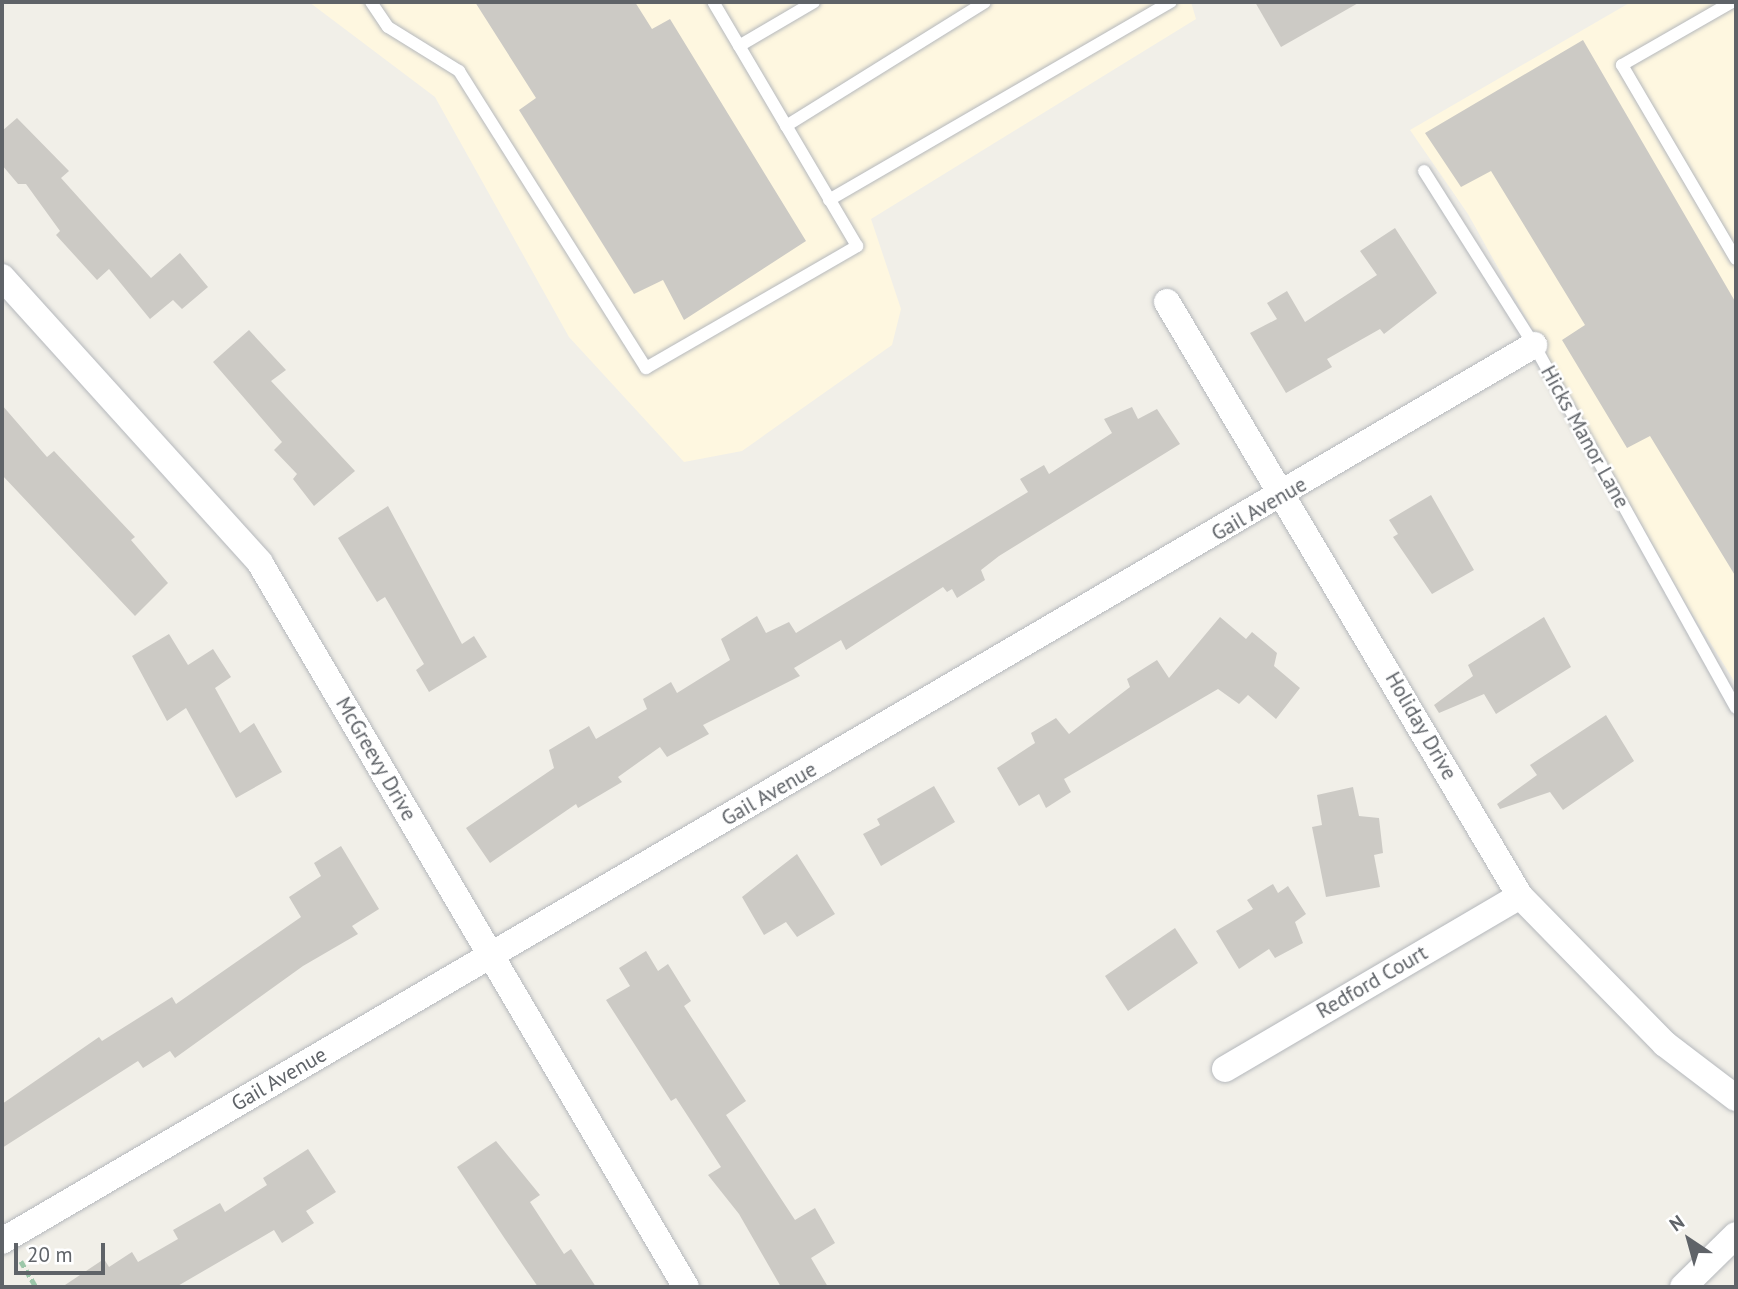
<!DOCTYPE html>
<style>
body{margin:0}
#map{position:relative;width:1738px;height:1289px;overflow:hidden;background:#f1efe8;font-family:"PT Sans",sans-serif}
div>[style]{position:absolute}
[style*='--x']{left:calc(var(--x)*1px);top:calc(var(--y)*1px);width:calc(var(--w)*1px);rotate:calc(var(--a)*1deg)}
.commercial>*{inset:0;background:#fef7e0}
.building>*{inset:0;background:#cccac5}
.path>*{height:4.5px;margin-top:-2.25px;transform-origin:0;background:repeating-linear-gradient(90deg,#9cc7a9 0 7px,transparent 0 10.5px)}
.roads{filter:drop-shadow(0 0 2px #b5b8bc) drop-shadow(0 0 2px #b5b8bc)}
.lane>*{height:12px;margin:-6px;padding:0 6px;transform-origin:6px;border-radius:6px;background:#fff}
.street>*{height:26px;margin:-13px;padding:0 13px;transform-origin:13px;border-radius:13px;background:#fff}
span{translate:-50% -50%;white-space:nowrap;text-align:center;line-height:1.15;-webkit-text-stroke:5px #fff;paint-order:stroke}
.street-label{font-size:21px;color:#5f6368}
.frame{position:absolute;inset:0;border:4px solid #5f6368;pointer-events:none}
.north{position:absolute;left:1654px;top:1205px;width:70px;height:70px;-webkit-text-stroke:5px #fff;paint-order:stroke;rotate:324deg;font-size:19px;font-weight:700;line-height:28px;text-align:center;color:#5f6368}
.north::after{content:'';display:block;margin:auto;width:24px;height:32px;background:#5f6368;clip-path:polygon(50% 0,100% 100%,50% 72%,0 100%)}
.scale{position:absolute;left:14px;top:1243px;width:91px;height:32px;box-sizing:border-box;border:4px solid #5f6368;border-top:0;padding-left:9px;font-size:21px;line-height:24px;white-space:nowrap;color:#5f6368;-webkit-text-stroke:5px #fff;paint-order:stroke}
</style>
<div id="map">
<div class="commercial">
<i style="clip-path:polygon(309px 2px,1191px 2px,1196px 19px,871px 219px,901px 309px,892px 345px,742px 451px,684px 462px,569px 337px,435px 97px)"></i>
<i style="clip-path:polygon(1631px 2px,1736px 2px,1736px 684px,1686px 604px,1468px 214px,1410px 130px)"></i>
</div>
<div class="building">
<i style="clip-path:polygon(475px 2px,635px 2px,652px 29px,670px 19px,806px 241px,684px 320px,663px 280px,634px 294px,519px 110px,536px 98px)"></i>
<i style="clip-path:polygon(1255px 2px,1360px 2px,1281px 47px)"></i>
<i style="clip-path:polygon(1583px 40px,1736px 303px,1736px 577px,1650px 436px,1627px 448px,1562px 340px,1585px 325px,1491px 171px,1461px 187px,1425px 133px)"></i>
<i style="clip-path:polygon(17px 118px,69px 171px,61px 178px,151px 278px,180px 253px,208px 287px,182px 309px,173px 300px,150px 319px,109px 269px,97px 280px,56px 235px,60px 231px,26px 184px,18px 184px,2px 165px,2px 131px)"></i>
<i style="clip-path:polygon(1395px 228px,1437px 293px,1384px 334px,1380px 329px,1327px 359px,1332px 367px,1286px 393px,1250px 333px,1277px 319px,1267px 303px,1287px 291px,1305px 322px,1377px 275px,1360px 251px)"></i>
<i style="clip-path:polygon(249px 330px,286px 370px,271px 381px,355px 471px,314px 506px,293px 479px,297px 474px,274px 450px,282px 442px,213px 362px)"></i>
<i style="clip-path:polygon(2px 405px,47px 457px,54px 451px,135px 537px,131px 540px,168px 583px,135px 616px,2px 475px)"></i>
<i style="clip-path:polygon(1132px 407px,1138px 419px,1157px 409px,1180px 444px,999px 556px,981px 570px,985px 580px,957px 598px,952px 589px,947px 592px,943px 587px,846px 650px,841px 640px,794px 668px,800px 676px,703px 725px,709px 734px,667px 757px,660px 747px,618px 777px,622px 782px,578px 808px,576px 804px,490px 863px,466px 828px,554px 768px,549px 750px,589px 726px,596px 739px,647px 709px,643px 699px,671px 682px,677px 693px,730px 660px,721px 639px,757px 616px,766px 633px,789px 622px,796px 633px,1028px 492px,1020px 479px,1044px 465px,1049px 474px,1112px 433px,1104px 419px)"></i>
<i style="clip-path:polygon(1431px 495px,1474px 570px,1432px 594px,1393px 537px,1398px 534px,1389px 520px)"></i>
<i style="clip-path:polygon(388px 506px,462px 644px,474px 636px,487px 657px,429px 692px,416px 670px,424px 664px,385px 597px,377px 602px,338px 538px)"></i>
<i style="clip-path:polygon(1220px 617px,1246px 639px,1252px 632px,1277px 653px,1274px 666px,1300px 688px,1276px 719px,1248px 695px,1239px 704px,1218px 689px,1064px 779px,1071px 792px,1046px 808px,1039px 794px,1019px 806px,997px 768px,1035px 743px,1031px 733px,1056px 718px,1069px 734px,1130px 687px,1127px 679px,1157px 660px,1169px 678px)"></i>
<i style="clip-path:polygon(1544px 617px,1571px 667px,1496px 714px,1484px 694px,1439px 713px,1434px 705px,1473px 676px,1468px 665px)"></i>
<i style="clip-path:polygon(169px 634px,188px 665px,213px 649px,231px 677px,215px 688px,240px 733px,254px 723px,282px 772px,236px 798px,186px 708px,167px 721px,132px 656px)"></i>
<i style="clip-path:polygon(1606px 715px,1634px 761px,1563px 810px,1550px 792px,1500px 809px,1497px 804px,1537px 775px,1530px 765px)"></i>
<i style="clip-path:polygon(934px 786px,955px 822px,881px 866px,863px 834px,880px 825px,877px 819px)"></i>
<i style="clip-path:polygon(1353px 787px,1359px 816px,1379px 818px,1383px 853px,1374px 855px,1380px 887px,1326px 897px,1312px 827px,1322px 825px,1317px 795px)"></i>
<i style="clip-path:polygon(341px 846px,379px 909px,352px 926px,358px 934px,303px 966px,175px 1058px,170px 1051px,143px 1068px,138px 1061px,2px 1148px,2px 1104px,99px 1037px,102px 1041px,172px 997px,176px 1004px,301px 917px,289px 897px,321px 876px,314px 863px)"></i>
<i style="clip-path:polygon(797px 854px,835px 914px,797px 937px,786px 922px,764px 935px,742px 897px)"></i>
<i style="clip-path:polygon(1273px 884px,1278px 893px,1288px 886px,1306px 914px,1295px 922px,1303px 943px,1275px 958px,1269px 949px,1239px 969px,1216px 931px,1253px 909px,1247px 900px)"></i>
<i style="clip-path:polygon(1175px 928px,1198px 963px,1128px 1011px,1105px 976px)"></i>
<i style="clip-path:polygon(646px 951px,658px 971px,668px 964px,691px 1001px,684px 1006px,746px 1101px,726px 1115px,795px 1220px,815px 1208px,835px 1243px,811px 1258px,828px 1287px,781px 1287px,739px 1214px,708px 1175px,721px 1167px,676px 1098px,671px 1101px,606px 1000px,630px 986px,619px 968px)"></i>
<i style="clip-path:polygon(496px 1141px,540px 1195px,530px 1202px,564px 1254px,571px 1249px,596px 1287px,538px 1287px,505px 1239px,457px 1167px)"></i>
<i style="clip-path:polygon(308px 1149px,336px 1192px,306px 1211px,314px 1223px,282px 1243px,274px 1230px,176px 1287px,62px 1287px,104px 1259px,109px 1267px,132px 1252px,138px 1262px,178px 1239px,173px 1230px,220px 1203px,225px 1212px,267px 1185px,263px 1178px)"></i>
</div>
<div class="path">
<i style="--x:21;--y:1261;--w:30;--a:60"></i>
</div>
<div class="roads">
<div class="lane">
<i style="--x:371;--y:2;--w:30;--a:56"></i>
<i style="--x:388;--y:27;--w:84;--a:31.8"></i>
<i style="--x:459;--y:71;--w:351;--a:57.8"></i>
<i style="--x:646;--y:368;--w:244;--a:-30"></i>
<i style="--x:857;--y:246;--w:283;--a:-120.5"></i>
<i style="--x:1732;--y:2;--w:127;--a:150.2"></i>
<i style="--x:1622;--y:65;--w:225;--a:59.6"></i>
<i style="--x:739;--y:46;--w:87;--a:-30.4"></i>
<i style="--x:786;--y:126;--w:234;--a:-31.9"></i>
<i style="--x:1424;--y:171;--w:206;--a:57.7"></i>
<i style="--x:1534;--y:345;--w:415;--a:60.9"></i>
<i style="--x:829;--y:200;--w:395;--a:-30.1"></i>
</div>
<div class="street">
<i style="--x:2;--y:277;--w:385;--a:47.9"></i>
<i style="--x:260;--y:563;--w:840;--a:59.53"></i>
<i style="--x:1167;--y:302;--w:691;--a:59.28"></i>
<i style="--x:1520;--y:896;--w:207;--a:45.6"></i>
<i style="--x:1665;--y:1044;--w:89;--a:37.3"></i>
<i style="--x:1225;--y:1069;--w:342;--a:-30.4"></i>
<i style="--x:2;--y:1241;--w:1775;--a:-30.32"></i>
<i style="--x:1683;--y:1287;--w:74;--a:-44.5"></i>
</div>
</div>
<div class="street-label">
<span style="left:1585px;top:437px;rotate:61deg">Hicks Manor Lane</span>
<span style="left:1259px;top:509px;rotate:-30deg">Gail Avenue</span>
<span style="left:1421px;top:726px;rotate:60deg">Holiday Drive</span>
<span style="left:376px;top:759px;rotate:60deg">McGreevy Drive</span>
<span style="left:769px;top:794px;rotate:-30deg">Gail Avenue</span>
<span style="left:1372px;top:982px;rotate:-30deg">Redford Court</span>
<span style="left:279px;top:1079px;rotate:-30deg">Gail Avenue</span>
</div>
<div class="frame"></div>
<div class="north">N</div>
<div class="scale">20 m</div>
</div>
